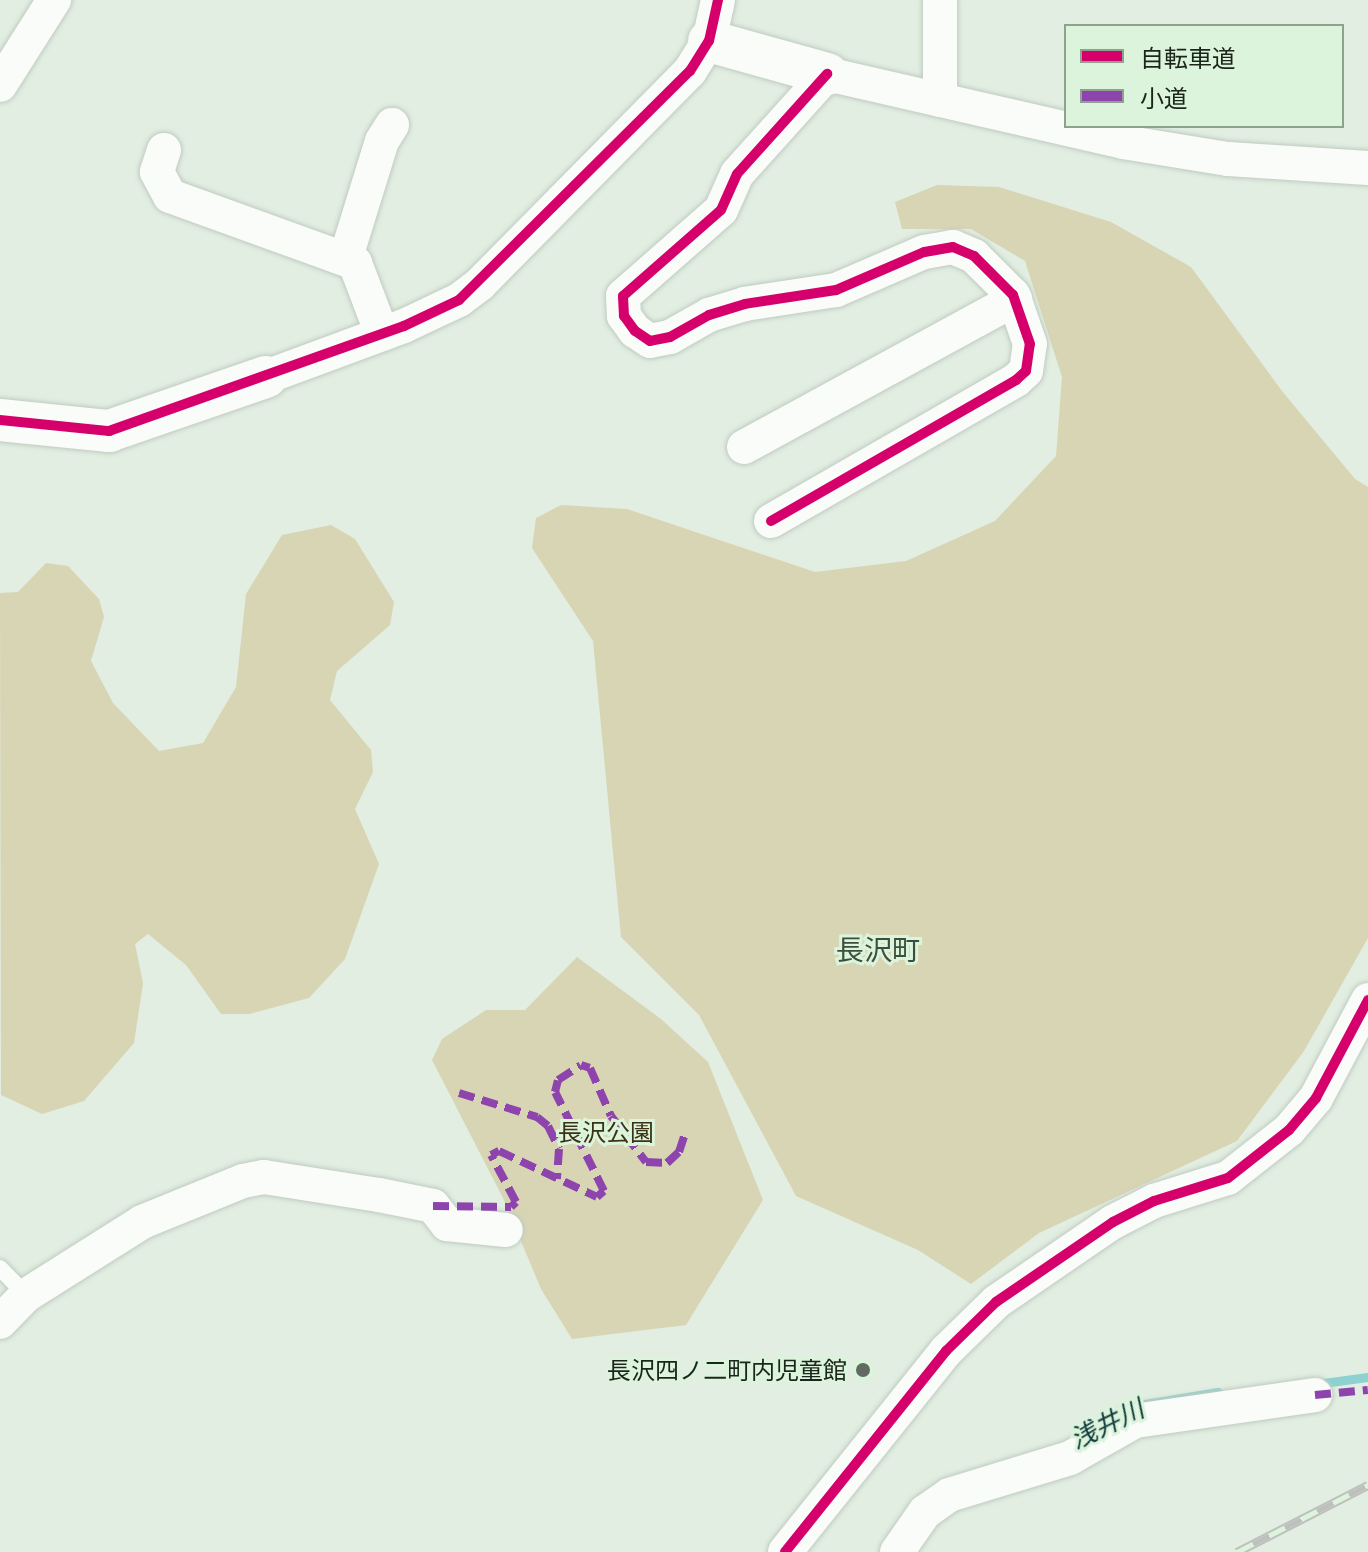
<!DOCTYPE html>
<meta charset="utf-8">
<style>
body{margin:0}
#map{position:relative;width:1368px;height:1552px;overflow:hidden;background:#e1eee1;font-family:"Noto Sans","Noto Sans JP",sans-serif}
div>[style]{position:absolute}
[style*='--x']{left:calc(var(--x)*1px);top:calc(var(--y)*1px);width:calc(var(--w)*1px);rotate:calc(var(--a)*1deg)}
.green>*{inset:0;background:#d8d5b4}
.stream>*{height:9px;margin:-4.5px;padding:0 4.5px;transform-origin:4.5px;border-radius:4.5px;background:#8dd1d0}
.roads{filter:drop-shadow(0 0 2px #c1cbc1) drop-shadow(0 0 2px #c1cbc1)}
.service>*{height:16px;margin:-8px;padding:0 8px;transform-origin:8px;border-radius:8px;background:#fafcfa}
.minor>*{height:34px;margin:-17px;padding:0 17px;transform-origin:17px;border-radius:17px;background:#fafcfa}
.tertiary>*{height:42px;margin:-21px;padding:0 21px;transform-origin:21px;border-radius:21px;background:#fafcfa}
.rail>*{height:9px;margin-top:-4.5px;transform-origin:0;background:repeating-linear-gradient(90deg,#dcf3dc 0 18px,#bdc0bd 0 36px);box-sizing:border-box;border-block:2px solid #bdc0bd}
.quiet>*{height:8px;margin-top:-4px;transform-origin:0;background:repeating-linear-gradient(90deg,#8e44ad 0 16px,transparent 0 24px)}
.cycleway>*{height:10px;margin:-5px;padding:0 5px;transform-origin:5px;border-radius:5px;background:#d6006c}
.dots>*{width:22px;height:22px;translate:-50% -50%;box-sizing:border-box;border:4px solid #dcf3dc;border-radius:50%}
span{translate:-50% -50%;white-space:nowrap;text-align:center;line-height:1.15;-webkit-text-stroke:6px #dcf3dc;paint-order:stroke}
.park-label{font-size:24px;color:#3b3214}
.poi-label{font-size:24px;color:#1c251c}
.right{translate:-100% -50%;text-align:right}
.water-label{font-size:26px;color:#0f3b3d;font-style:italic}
.quarter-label{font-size:28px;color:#3c4f3c}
.legend{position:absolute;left:1064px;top:24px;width:280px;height:104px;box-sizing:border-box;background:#dcf3dc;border:2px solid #8fa18f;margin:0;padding:10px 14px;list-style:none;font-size:24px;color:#1c251c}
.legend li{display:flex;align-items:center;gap:16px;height:40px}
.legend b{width:40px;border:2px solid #8fa18f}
</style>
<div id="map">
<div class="green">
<i style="clip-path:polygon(937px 185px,999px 187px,1111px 222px,1191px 267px,1282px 391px,1355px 479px,1368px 487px,1368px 938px,1304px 1051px,1237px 1141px,1039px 1233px,971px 1284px,918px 1250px,796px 1196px,699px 1015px,621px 937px,593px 641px,532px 548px,536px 518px,561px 505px,627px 509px,815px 572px,906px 561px,995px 521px,1056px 456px,1062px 377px,1025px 261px,971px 229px,902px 229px,895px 202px)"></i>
<i style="clip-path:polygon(331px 525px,355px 539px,394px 602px,390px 625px,337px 671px,330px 700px,371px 750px,373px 772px,355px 809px,379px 864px,345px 959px,309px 998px,249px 1014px,221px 1014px,186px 965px,148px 934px,135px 944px,143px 983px,134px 1043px,84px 1101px,42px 1114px,1px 1095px,0 593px,18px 592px,46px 563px,68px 566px,99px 599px,104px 617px,91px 661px,113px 703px,159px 751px,203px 743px,236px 687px,246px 594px,282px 535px)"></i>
<i style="clip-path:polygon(577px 957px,661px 1019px,708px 1062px,763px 1200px,686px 1325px,572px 1339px,541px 1289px,503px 1198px,432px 1060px,442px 1039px,486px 1010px,525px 1010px)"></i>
</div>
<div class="stream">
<i style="--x:1316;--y:1384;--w:52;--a:-7.7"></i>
<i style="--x:1145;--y:1404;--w:74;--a:-9.3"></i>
</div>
<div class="roads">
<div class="service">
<i style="--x:0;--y:1268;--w:37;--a:46"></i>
</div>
<div class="minor">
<i style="--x:940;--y:0;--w:100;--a:90"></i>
<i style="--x:0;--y:85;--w:101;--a:-57.6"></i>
<i style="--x:164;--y:150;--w:23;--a:108"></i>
<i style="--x:157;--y:172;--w:27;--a:62"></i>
<i style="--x:170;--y:196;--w:197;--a:19.9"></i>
<i style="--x:355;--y:263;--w:76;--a:69.2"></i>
<i style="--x:346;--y:257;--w:121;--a:-72.8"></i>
<i style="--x:382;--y:141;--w:19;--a:-58"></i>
<i style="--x:266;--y:377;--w:147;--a:-20.3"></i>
<i style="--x:404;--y:326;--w:61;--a:-25.3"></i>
<i style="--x:459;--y:300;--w:26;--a:-37"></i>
<i style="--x:480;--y:284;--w:299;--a:-45.4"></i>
<i style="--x:690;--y:71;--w:36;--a:-58"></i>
<i style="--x:709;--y:41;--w:42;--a:-77.6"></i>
<i style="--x:744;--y:447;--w:309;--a:-28.6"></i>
<i style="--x:771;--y:521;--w:283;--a:-29.9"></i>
<i style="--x:1016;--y:380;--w:13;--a:-42"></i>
<i style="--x:1026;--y:371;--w:27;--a:-82"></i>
<i style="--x:1030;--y:344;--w:52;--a:-109.1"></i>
<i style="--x:1013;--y:295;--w:55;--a:-135"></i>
<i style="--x:974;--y:256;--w:23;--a:-157"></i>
<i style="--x:953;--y:247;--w:29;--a:170"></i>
<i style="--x:924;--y:252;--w:96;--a:156.6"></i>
<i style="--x:836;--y:290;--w:92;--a:171.3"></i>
<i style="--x:745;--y:304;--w:38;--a:163"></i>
<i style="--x:709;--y:315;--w:45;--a:150.6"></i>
<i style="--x:670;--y:337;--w:20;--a:169"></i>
<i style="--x:650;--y:341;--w:18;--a:-146"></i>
<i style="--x:635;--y:331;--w:19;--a:-126"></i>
<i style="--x:624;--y:316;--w:20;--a:-93"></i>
<i style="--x:623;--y:296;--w:130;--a:-41.3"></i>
<i style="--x:721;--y:210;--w:39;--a:-66"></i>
<i style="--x:737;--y:174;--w:135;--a:-48"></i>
<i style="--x:827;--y:74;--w:304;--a:12.9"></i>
<i style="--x:1123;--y:142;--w:106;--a:9.2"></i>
<i style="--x:1228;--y:159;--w:140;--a:3.7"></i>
<i style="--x:0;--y:1322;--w:36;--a:-46"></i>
<i style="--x:25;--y:1296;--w:138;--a:-32.3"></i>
<i style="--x:142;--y:1222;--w:109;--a:-22.1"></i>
<i style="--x:243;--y:1181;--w:21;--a:-11"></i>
<i style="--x:264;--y:1177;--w:116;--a:8.9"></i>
<i style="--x:379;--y:1195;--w:55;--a:11.5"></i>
<i style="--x:433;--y:1206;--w:23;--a:52"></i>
<i style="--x:447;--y:1224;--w:59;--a:5.8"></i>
<i style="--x:785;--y:1552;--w:258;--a:-51.3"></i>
<i style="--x:946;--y:1351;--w:70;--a:-44.4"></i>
<i style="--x:996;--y:1302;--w:142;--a:-34.4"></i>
<i style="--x:1113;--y:1222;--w:46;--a:-27.1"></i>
<i style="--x:1154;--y:1201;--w:77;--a:-17.3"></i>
<i style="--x:1228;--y:1178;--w:78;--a:-38.2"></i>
<i style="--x:1289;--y:1130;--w:42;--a:-49.8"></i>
<i style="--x:1316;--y:1098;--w:111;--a:-62"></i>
<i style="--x:897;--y:1552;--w:49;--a:-55"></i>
<i style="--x:925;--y:1512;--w:29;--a:-35"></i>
<i style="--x:949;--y:1495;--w:127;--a:-17"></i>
<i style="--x:1070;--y:1458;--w:75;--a:-29.6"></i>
<i style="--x:1135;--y:1421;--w:182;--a:-8.2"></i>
</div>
<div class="tertiary">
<i style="--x:709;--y:41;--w:123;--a:15.6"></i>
<i style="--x:0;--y:420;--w:110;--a:5.8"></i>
<i style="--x:109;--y:431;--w:166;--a:-19"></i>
</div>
</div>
<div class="rail">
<i style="--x:1237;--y:1552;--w:147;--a:-27.1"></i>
</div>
<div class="quiet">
<i style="--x:459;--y:1093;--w:82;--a:17.1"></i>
<i style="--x:537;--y:1117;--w:14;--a:39"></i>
<i style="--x:548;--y:1126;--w:25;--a:64"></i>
<i style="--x:559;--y:1149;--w:30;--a:94"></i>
<i style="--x:433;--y:1206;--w:78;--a:0.7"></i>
<i style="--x:511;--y:1207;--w:7;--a:-45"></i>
<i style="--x:516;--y:1202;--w:53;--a:-118"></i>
<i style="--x:491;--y:1155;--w:9;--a:-27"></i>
<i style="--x:499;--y:1151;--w:108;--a:25.1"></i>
<i style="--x:597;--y:1197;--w:9;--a:-41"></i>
<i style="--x:604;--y:1191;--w:110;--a:-116.3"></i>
<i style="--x:555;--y:1092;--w:12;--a:-76"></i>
<i style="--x:558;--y:1080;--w:27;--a:-33"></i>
<i style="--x:581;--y:1065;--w:9;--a:18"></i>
<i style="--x:590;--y:1068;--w:52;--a:66.4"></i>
<i style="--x:611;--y:1116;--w:58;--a:52.7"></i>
<i style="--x:646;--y:1162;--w:21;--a:3"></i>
<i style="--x:667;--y:1163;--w:16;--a:-43"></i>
<i style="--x:679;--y:1152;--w:19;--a:-72"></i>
<i style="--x:1315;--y:1395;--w:53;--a:-5.4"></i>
</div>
<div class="cycleway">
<i style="--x:0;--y:420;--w:110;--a:5.8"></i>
<i style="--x:109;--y:431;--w:313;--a:-19.6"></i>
<i style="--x:404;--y:326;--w:61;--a:-25.3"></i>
<i style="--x:459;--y:300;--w:325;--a:-44.8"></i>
<i style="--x:690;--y:71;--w:36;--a:-58"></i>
<i style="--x:709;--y:41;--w:42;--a:-77.6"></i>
<i style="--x:771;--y:521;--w:283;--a:-29.9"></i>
<i style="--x:1016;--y:380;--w:13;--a:-42"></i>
<i style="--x:1026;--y:371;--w:27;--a:-82"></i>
<i style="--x:1030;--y:344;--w:52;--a:-109.1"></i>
<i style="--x:1013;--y:295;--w:55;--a:-135"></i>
<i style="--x:974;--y:256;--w:23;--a:-157"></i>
<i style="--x:953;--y:247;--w:29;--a:170"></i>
<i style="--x:924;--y:252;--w:96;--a:156.6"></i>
<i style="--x:836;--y:290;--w:92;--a:171.3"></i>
<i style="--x:745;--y:304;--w:38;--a:163"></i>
<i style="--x:709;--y:315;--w:45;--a:150.6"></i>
<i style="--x:670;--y:337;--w:20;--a:169"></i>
<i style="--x:650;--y:341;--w:18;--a:-146"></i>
<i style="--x:635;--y:331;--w:19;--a:-126"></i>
<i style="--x:624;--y:316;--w:20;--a:-93"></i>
<i style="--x:623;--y:296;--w:130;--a:-41.3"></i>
<i style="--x:721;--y:210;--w:39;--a:-66"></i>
<i style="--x:737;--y:174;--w:135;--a:-48"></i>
<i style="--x:785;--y:1552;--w:258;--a:-51.3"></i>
<i style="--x:946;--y:1351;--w:70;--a:-44.4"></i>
<i style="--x:996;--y:1302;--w:142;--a:-34.4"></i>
<i style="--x:1113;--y:1222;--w:46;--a:-27.1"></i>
<i style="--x:1154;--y:1201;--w:77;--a:-17.3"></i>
<i style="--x:1228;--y:1178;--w:78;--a:-38.2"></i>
<i style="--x:1289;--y:1130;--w:42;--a:-49.8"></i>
<i style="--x:1316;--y:1098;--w:111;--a:-62"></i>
</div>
<div class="dots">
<i style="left:863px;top:1370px;background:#616b61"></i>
</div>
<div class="park-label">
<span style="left:606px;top:1132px">長沢公園</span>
</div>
<div class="poi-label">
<span class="right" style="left:847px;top:1370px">長沢四ノ二町内児童館</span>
</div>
<div class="water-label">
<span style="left:1107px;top:1424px;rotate:-26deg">浅井川</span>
</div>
<div class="quarter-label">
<span style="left:878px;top:949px">長沢町</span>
</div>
<ul class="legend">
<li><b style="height:10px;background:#d6006c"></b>自転車道</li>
<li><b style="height:10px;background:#8e44ad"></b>小道</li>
</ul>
</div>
